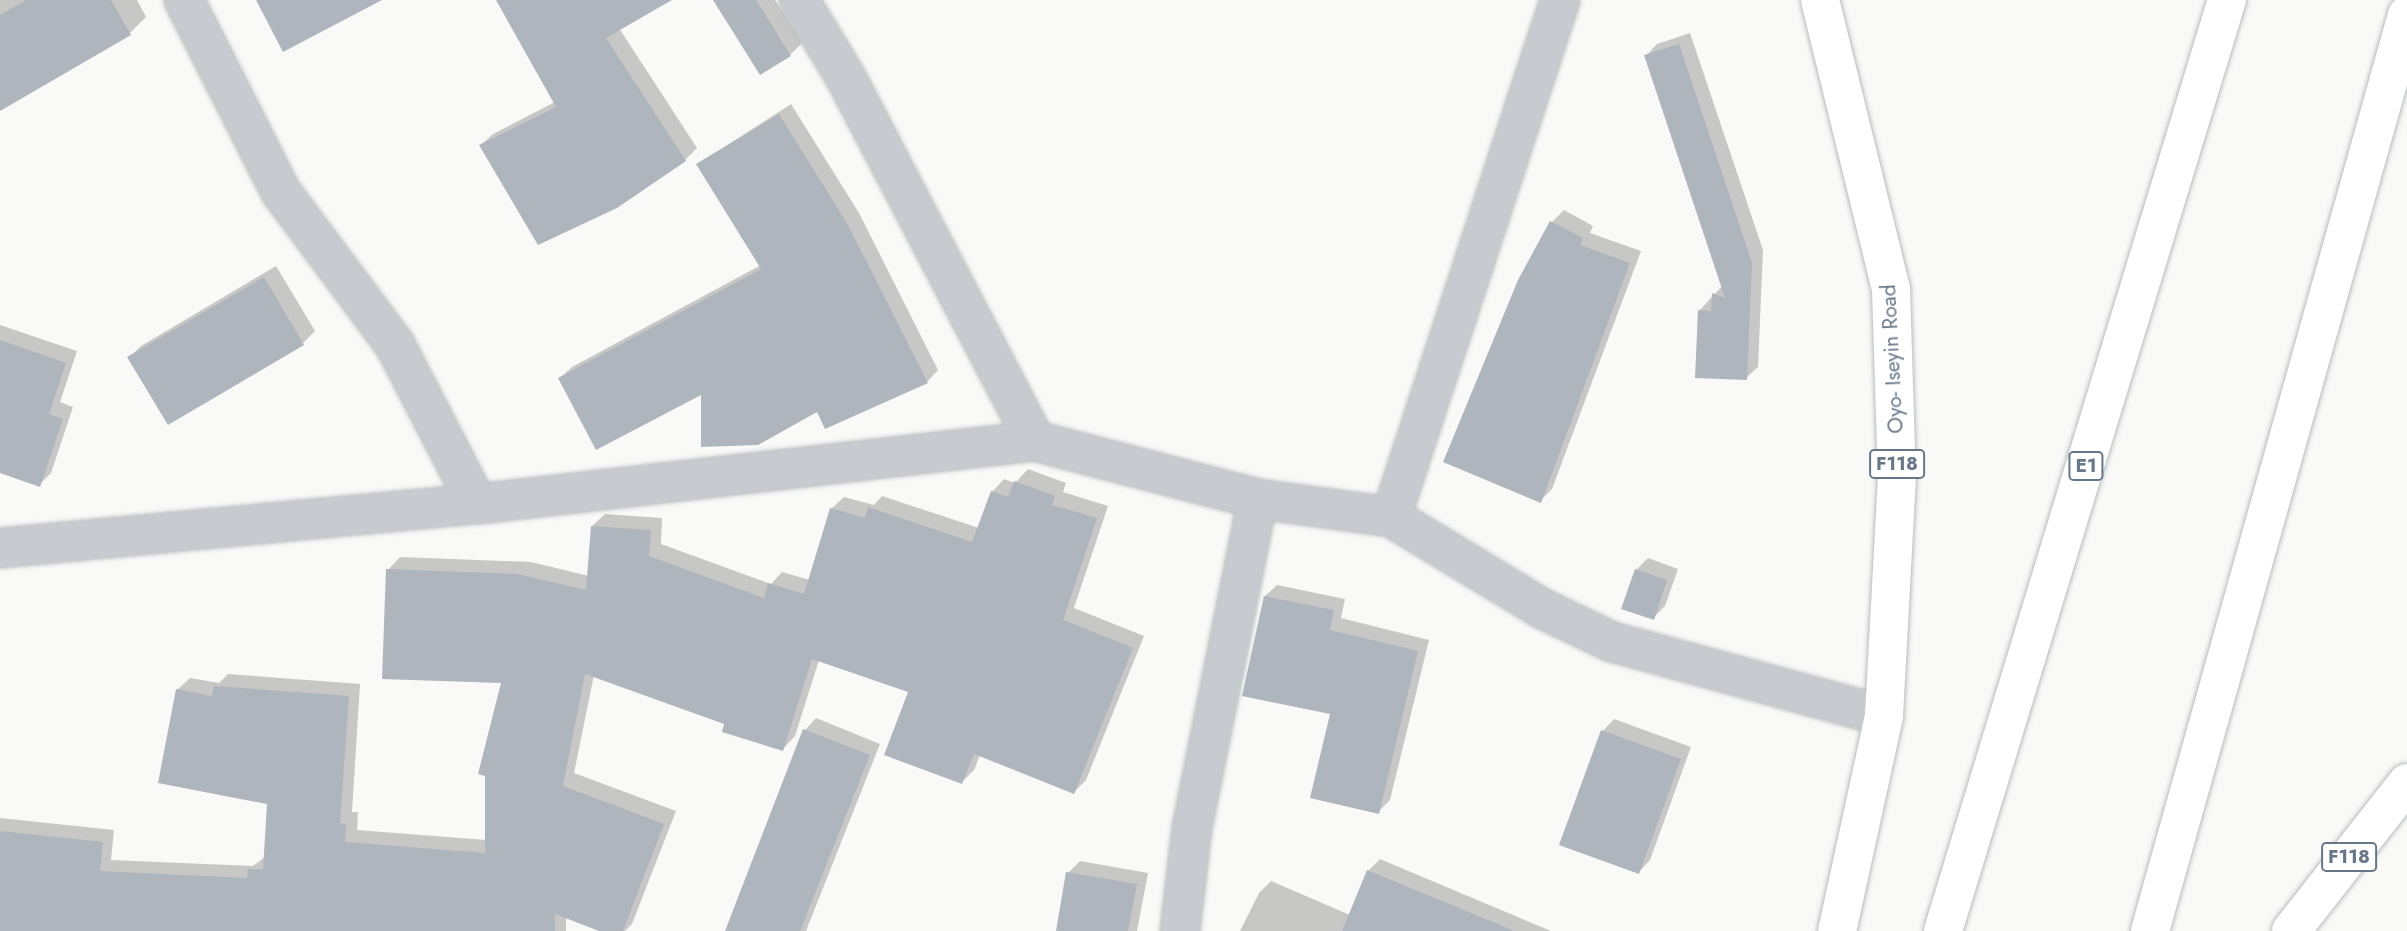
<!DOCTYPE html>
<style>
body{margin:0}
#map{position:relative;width:2407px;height:931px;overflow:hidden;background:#f9f9f7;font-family:Jost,sans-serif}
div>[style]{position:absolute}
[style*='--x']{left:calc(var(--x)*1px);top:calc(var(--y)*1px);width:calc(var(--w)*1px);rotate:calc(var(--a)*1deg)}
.shadow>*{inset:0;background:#0003}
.building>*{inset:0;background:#aeb5bc}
.roads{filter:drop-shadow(0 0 2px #b8bcc0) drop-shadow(0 0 2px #b8bcc0)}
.street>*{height:38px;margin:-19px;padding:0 19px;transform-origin:19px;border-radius:19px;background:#c7cace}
.primary>*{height:38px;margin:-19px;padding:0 19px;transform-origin:19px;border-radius:19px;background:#fff}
.highway>*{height:38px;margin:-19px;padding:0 19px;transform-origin:19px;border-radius:19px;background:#fff}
span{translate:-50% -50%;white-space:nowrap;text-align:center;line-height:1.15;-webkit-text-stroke:7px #fff;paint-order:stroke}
.shield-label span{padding:2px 5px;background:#fff;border:2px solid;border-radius:5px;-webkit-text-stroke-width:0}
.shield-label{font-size:19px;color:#687788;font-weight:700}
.street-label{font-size:21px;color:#687788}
</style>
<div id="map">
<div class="shadow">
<i style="clip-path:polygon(0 0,137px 0,146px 17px,130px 33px,0 94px)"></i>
<i style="clip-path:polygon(498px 0,669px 0,619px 28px,697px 148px,685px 160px,481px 145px,493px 134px,555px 102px)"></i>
<i style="clip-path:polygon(725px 0,775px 0,802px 43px,790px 55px)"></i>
<i style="clip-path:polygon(1690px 33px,1763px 250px,1758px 367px,1746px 378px,1699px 311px,1722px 286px,1646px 56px,1657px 44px)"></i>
<i style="clip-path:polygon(791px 104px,859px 213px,938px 370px,927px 382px,818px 409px,703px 392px,560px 378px,572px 367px,761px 265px,698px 164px)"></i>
<i style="clip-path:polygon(1564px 210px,1593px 226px,1590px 233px,1641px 251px,1552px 489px,1541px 500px,1520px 281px,1552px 222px)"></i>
<i style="clip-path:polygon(276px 266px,315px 331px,303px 343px,129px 358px,141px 346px)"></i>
<i style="clip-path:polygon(0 325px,77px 351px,60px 402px,73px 407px,51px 473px,39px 485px,0 471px)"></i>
<i style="clip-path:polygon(1028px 469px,1066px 483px,1063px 492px,1108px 506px,1074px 608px,1144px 636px,1086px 780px,1074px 792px,980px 755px,974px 770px,962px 782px,911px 691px,819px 660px,795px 736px,783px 749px,727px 723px,594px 675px,574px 773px,676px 811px,632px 924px,625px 931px,604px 931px,566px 917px,566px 931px,0 931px,0 818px,114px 830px,111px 860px,253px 866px,265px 857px,269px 803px,177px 690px,190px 678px,219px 683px,228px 674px,360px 684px,352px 812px,358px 812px,357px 830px,486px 840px,503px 681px,388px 570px,400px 557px,531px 562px,589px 576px,592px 526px,605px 514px,662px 518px,661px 544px,771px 584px,782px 572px,810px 580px,831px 509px,844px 497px,874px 505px,882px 496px,979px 528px,992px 492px,1004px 479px,1015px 483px)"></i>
<i style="clip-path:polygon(1648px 558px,1678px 569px,1665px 606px,1653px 618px,1636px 570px)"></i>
<i style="clip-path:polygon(1277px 585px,1345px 599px,1341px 618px,1429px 640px,1390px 800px,1378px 812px,1332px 713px,1265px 596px)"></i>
<i style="clip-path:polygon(816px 718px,880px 744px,806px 931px,734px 931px,805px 730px)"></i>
<i style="clip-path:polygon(1614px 719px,1691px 747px,1650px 860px,1639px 872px,1603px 731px)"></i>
<i style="clip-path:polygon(1380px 859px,1551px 931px,1240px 931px,1259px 893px,1271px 881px,1350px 915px,1368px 871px)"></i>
<i style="clip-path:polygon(1080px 861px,1148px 873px,1137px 931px,1057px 931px,1068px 873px)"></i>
</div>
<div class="building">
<i style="clip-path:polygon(26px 0,111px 0,131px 35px,0 111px,0 15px)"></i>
<i style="clip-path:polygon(256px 0,382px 0,283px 52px)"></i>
<i style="clip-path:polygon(496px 0,672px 0,606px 38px,686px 161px,617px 208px,538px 245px,479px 145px,556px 107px)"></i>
<i style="clip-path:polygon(713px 0,756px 0,791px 56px,760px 75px)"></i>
<i style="clip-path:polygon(1679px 44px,1752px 263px,1747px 380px,1695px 378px,1698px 310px,1711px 311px,1712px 293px,1725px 298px,1644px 55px)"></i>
<i style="clip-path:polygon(779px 114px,848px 225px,928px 383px,825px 429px,817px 412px,758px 445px,701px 447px,701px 395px,596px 450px,558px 378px,761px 269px,696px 164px)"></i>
<i style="clip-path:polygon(1550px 221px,1583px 238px,1580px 245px,1630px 263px,1541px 503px,1443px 462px,1518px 280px)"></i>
<i style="clip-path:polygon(264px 277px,304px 345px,168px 425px,127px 357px)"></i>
<i style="clip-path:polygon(0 340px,66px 363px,49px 414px,63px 419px,40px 487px,0 473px)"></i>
<i style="clip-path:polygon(1014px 481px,1055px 496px,1052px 505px,1097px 518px,1063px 620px,1133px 648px,1074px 794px,974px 754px,962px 784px,884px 755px,908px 692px,812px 659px,783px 751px,722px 732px,724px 724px,585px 674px,563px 786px,664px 824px,623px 931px,599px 931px,555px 914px,555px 931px,0 931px,0 831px,103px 842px,100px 871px,247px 878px,248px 869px,263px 869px,267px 804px,158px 783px,176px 689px,212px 696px,214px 686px,349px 696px,340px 823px,346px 824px,345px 842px,485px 853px,485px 776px,478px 774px,501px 683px,382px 679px,386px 569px,518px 574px,586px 590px,591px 526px,651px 530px,649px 556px,764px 598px,768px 583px,804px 594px,830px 508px,865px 518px,868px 507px,972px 542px,991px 491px,1008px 497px)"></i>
<i style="clip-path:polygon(1635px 569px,1667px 580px,1654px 620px,1621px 609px)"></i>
<i style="clip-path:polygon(1264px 596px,1334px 610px,1330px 630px,1418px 651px,1379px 814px,1310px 798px,1330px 714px,1242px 696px)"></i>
<i style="clip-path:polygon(803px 729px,870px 755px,800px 931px,725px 931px)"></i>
<i style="clip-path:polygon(1601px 730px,1681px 759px,1639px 874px,1559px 845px)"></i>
<i style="clip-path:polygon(1367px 870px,1512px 930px,1512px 931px,1342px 931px)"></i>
<i style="clip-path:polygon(1066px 872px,1137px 884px,1128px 931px,1056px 931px)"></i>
</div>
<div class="roads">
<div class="street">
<i style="--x:184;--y:0;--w:215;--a:63.2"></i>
<i style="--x:281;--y:192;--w:191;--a:53.3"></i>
<i style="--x:395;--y:345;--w:179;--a:62.7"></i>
<i style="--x:799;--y:0;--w:91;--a:58.9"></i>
<i style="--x:846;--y:78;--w:409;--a:62.5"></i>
<i style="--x:1391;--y:517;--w:544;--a:-71.9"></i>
<i style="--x:0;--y:548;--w:479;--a:-5.3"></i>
<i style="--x:477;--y:504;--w:562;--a:-6.44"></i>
<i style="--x:1035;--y:441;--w:230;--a:14.6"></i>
<i style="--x:1258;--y:499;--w:134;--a:7.7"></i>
<i style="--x:1391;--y:517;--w:178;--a:31.2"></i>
<i style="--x:1543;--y:609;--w:76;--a:25.6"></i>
<i style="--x:1612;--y:642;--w:282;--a:15.2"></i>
<i style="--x:1180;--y:931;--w:104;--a:-83.4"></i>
<i style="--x:1192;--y:828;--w:336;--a:-78.7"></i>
</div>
<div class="primary">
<i style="--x:1820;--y:0;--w:298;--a:76.2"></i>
<i style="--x:1891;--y:289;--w:187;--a:88.2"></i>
<i style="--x:1897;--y:476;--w:240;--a:93.1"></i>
<i style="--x:1884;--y:716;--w:220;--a:102.3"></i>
<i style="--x:2291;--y:931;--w:188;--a:-51.9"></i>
</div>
<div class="highway">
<i style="--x:1943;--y:931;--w:973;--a:-73.04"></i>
<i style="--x:2150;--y:931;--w:951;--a:-74.33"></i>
</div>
</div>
<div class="shield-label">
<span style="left:1897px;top:464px">F118</span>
<span style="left:2086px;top:466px">E1</span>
<span style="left:2349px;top:857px">F118</span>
</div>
<div class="street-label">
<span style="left:1892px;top:359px;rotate:-93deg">Oyo- Iseyin Road</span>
</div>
</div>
